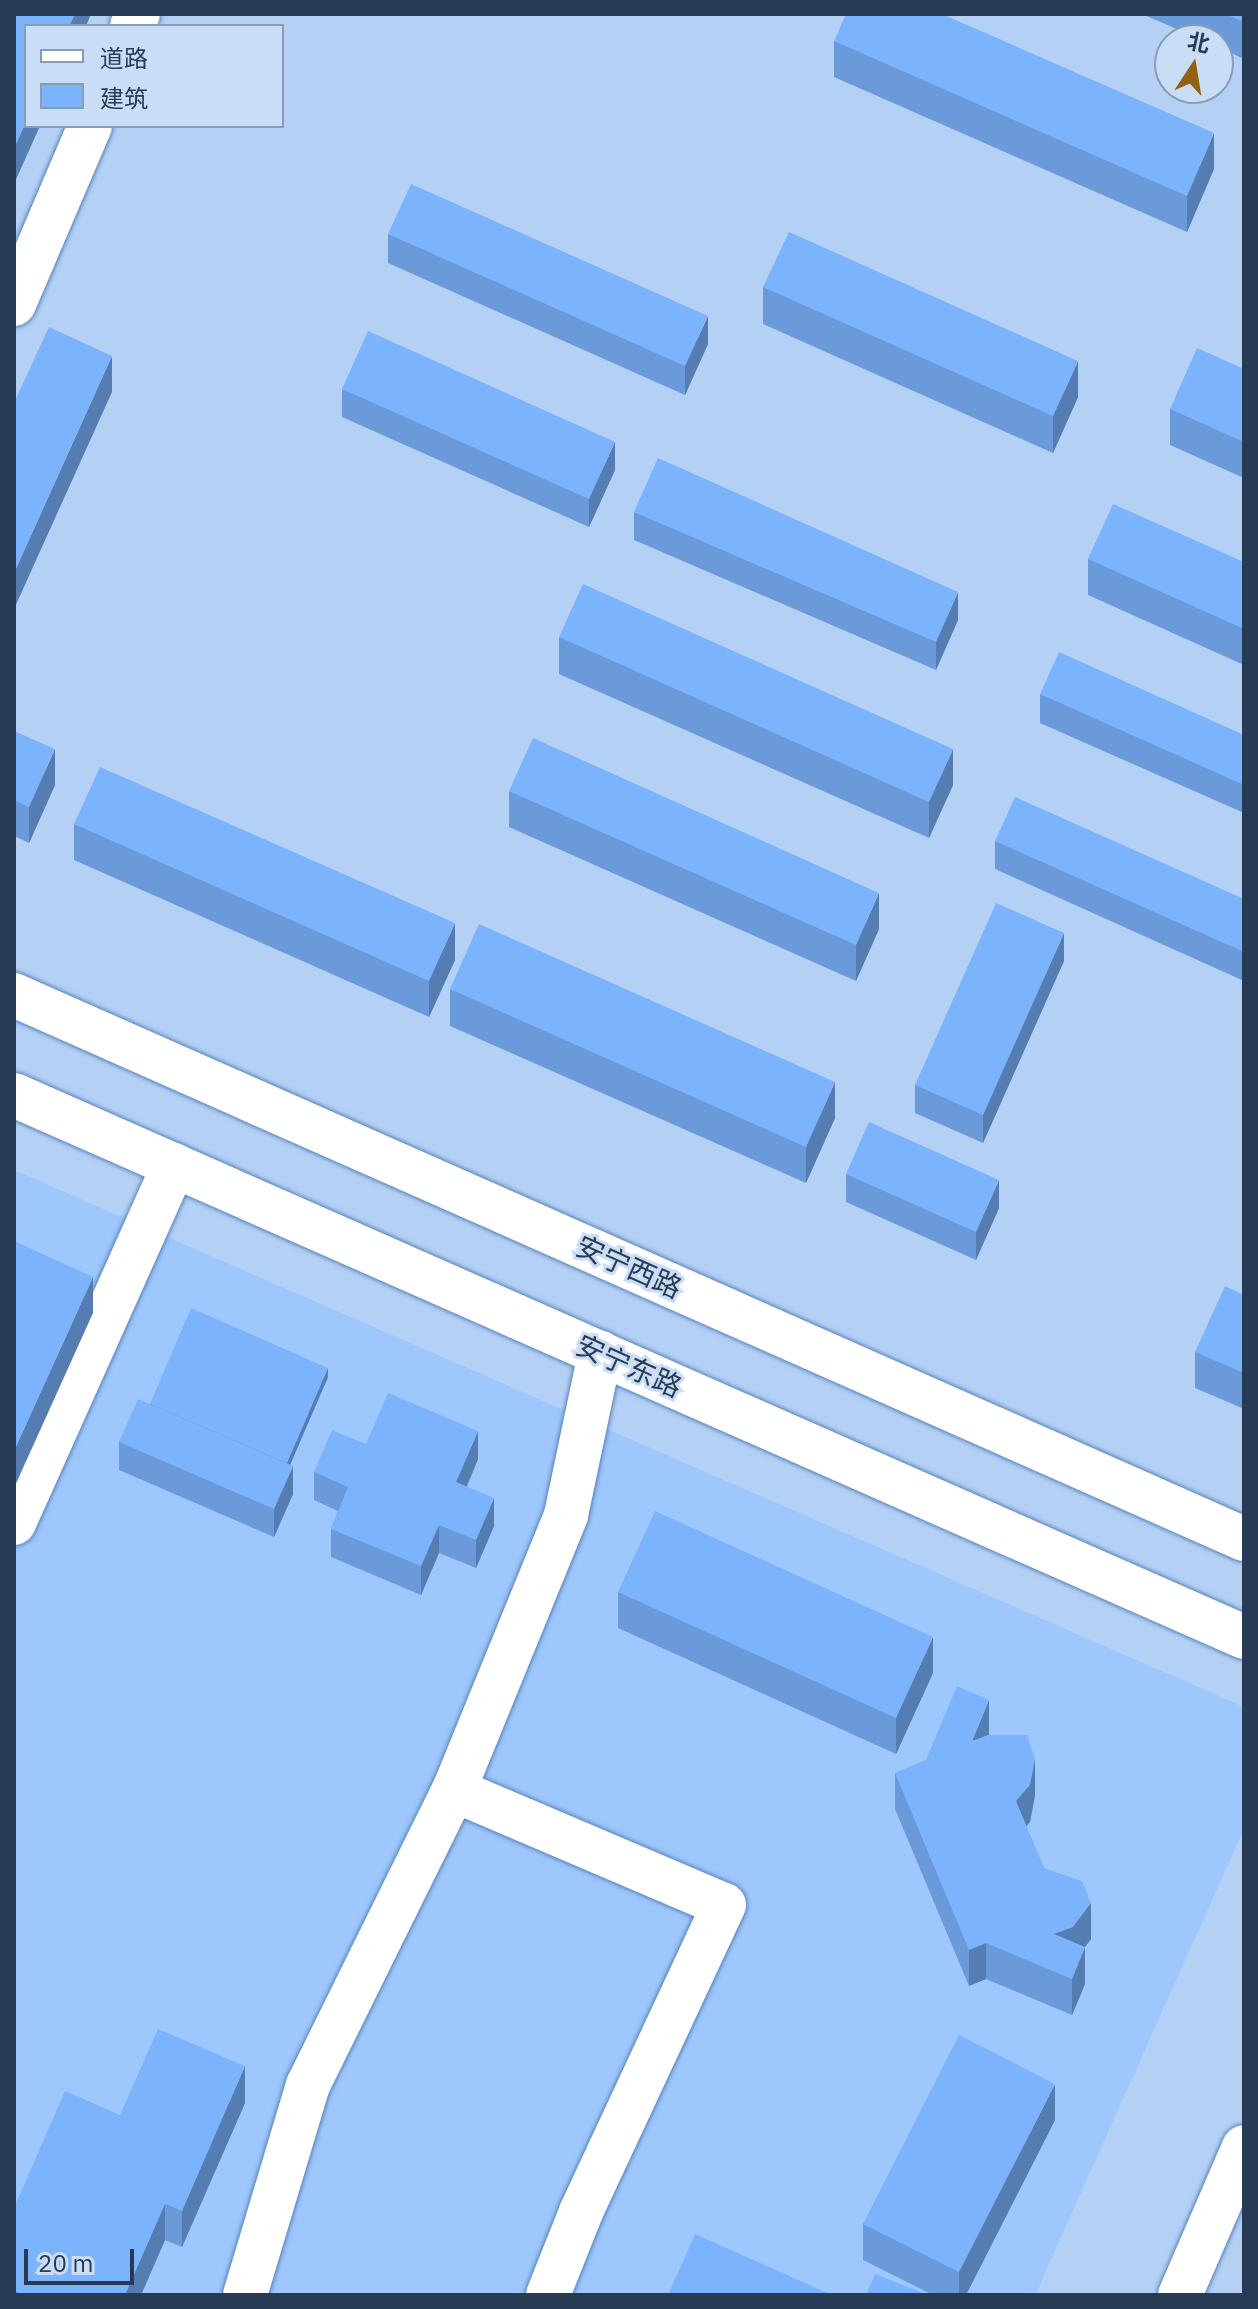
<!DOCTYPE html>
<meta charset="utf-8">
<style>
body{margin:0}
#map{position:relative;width:1258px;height:2309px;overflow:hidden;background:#b5d0f5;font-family:"IBM Plex Sans","Noto Sans SC",sans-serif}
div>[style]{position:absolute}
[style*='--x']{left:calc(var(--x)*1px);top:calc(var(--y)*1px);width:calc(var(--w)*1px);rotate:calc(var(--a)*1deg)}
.built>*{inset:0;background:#9ec7fd}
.roads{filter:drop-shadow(0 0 2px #5883bc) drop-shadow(0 0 2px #5883bc)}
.minor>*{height:44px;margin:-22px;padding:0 22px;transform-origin:22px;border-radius:22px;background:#fff}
.major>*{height:44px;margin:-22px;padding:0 22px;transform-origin:22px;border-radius:22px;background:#fff}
.wall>*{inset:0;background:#6a9ada}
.shaded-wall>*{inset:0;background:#567db1}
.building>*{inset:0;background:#7bb3fd}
span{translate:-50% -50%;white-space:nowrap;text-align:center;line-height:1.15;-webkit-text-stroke:6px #caddf6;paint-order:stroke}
.street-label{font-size:28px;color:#283b54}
.frame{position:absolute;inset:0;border:16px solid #283b54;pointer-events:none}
.legend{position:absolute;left:24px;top:24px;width:260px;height:104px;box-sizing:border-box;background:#caddf6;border:2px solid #899cb5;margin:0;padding:10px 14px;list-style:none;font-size:24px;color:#283b54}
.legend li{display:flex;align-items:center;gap:16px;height:40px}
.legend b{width:40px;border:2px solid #899cb5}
.north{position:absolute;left:1154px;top:24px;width:80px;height:80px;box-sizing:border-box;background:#caddf6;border:2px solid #899cb5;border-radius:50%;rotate:12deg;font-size:22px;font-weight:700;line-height:32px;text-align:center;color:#283b54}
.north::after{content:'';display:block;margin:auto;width:28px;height:36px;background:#91630f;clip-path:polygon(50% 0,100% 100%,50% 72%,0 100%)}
.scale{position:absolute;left:24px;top:2249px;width:110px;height:36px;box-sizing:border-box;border:4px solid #283b54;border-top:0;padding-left:10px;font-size:24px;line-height:28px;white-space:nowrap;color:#283b54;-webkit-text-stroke:6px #caddf6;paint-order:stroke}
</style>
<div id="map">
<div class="built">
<i style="clip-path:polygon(14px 1170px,1244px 1707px,1244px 1829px,1035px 2295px,14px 2295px)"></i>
</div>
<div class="roads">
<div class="minor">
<i style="--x:132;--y:26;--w:13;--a:-63"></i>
<i style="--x:14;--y:304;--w:194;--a:-66.9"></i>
<i style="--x:14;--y:1523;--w:392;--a:-65.9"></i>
<i style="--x:454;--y:1790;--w:293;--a:23.1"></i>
<i style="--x:724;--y:1905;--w:339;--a:115"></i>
<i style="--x:581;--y:2212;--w:89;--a:111.7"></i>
<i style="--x:245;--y:2295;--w:219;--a:-73.3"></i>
<i style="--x:308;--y:2085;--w:329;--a:-63.7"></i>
<i style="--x:454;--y:1790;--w:297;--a:-67.8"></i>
<i style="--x:566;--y:1515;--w:166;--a:-78.1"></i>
</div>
<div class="major">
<i style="--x:14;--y:995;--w:1345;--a:23.86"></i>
<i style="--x:14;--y:1095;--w:1344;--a:23.78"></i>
<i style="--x:1180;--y:2295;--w:161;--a:-66.6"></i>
</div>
</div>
<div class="wall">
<i style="clip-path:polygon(1142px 14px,1244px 14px,1244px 59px,1218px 47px,1218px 40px,1202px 40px)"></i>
<i style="clip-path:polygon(834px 41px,1214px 169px,1187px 232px,834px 77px)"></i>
<i style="clip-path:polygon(388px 234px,708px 344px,685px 395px,388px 263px)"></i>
<i style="clip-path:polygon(763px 287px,1078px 397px,1053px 453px,763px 324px)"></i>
<i style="clip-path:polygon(1244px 369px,1244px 478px,1170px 445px,1170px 409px)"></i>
<i style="clip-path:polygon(342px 389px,615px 470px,589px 527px,342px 417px)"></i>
<i style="clip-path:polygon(634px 512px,958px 620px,936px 670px,634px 540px)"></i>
<i style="clip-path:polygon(1088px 559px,1244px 562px,1244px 665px,1088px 595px)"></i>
<i style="clip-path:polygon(559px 637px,953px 785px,929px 838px,559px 674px)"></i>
<i style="clip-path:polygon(1040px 694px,1244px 735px,1244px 813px,1040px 723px)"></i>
<i style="clip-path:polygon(14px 731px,55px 785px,29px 843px,14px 836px)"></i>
<i style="clip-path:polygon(509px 791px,879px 929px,856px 981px,509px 827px)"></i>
<i style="clip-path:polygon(74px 824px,455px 960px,429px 1017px,74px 860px)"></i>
<i style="clip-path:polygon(995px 841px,1244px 899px,1244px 981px,995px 869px)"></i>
<i style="clip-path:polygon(1064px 961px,983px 1143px,915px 1113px,915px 1085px)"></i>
<i style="clip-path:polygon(450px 989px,835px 1118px,806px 1183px,450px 1026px)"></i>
<i style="clip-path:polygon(846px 1174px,999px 1208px,976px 1260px,846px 1202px)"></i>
<i style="clip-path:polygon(1244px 1295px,1244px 1409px,1195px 1388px,1195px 1352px)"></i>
<i style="clip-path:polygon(328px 1377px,290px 1465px,293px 1494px,274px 1537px,119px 1470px,119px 1442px,150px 1404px)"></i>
<i style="clip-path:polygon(366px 1444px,478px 1459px,467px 1487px,494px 1526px,476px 1568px,439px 1553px,421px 1595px,331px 1557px,331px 1529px,338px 1511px,314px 1500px,314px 1472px)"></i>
<i style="clip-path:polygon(618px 1592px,933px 1673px,896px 1754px,618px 1628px)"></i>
<i style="clip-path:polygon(989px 1735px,1035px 1795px,1030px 1822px,1026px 1826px,1044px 1868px,1091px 1939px,1085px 1947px,1085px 1984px,1072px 2015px,986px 1979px,969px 1986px,895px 1809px,895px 1773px)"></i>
<i style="clip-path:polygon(245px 2103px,182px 2247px,165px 2240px,141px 2295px,14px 2295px,14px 2208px,120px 2115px)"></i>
<i style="clip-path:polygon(1055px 2120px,966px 2295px,933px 2295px,863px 2260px,863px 2224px)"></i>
</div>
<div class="shaded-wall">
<i style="clip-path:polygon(75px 14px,91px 14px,86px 26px,69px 26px)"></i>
<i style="clip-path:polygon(26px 122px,26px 126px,40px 126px,14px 184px,14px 148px)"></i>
<i style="clip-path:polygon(1214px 133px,1214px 169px,1187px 232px,1187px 196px)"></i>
<i style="clip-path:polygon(708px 316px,708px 344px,685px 395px,685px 366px)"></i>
<i style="clip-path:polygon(112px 356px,112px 392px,14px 609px,14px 573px)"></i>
<i style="clip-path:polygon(1078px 361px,1078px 397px,1053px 453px,1053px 416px)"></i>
<i style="clip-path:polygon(615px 442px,615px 470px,589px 527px,589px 499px)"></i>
<i style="clip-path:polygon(958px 592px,958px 620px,936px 670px,936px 642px)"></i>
<i style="clip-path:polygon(55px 749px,55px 785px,29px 843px,29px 807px)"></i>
<i style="clip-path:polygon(953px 749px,953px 785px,929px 838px,929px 802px)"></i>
<i style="clip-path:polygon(879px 893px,879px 929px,856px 981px,856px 945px)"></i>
<i style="clip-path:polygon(455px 923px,455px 960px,429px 1017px,429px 981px)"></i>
<i style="clip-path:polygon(1064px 933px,1064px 961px,983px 1143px,983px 1115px)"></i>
<i style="clip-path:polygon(835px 1082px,835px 1118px,806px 1183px,806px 1147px)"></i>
<i style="clip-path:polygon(999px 1180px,999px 1208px,976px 1260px,976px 1232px)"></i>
<i style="clip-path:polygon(93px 1277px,93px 1313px,14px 1488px,14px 1451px)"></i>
<i style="clip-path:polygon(328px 1368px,328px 1377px,280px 1488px,280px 1479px)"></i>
<i style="clip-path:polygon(478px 1431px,478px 1459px,456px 1510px,456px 1482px)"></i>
<i style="clip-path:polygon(293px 1466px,293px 1494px,274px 1537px,274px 1509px)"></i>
<i style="clip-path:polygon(494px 1498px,494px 1526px,476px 1568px,476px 1540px)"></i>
<i style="clip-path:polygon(439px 1525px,439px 1553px,421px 1595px,421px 1566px)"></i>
<i style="clip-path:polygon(933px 1637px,933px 1673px,896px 1754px,896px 1718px)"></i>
<i style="clip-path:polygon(989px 1700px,989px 1736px,972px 1741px)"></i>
<i style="clip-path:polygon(1035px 1759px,1035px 1795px,1030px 1822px,1016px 1838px,1016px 1801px)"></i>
<i style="clip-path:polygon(1091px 1903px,1091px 1939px,1073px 1963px,1054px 1934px)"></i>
<i style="clip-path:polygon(986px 1943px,986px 1979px,969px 1986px,969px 1950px)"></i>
<i style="clip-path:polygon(1085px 1947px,1085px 1984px,1072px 2015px,1072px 1979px)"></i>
<i style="clip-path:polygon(245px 2066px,245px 2103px,182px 2247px,182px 2211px)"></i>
<i style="clip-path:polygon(1055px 2084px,1055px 2120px,966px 2295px,959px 2295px,959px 2272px)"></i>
<i style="clip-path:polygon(165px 2204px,165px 2240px,141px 2295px,125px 2295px)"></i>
</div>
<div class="building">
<i style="clip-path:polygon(14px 14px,75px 14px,69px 26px,26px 26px,26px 122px,14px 148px)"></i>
<i style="clip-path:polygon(846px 14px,942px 14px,1214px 133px,1187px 196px,834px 41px)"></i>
<i style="clip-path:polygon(1225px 14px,1244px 14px,1244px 22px)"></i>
<i style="clip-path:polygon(411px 184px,708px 316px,685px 366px,388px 234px)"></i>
<i style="clip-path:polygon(789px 232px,1078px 361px,1053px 416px,763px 287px)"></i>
<i style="clip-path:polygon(49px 327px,112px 356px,14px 573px,14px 403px)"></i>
<i style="clip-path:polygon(368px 331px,615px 442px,589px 499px,342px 389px)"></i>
<i style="clip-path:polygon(1197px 348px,1244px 369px,1244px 442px,1170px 409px)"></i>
<i style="clip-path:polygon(658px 458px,958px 592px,936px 642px,634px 512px)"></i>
<i style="clip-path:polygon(1113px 504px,1244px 562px,1244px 629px,1088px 559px)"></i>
<i style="clip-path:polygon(583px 584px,953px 749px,929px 802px,559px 637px)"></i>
<i style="clip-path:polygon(1059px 652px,1244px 735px,1244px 785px,1040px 694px)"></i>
<i style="clip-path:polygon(14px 731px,55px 749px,29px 807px,14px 800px)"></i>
<i style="clip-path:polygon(533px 738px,879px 893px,856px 945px,509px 791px)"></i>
<i style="clip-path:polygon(100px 767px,455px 923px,429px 981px,74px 824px)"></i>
<i style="clip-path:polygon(1015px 797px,1244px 899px,1244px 952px,995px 841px)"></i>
<i style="clip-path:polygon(996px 903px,1064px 933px,983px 1115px,915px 1085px)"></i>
<i style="clip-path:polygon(479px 924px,835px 1082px,806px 1147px,450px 989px)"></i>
<i style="clip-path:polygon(869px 1122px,999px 1180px,976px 1232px,846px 1174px)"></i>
<i style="clip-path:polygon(14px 1241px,93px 1277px,14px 1451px)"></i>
<i style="clip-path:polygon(1225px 1286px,1244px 1295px,1244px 1373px,1195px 1352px)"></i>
<i style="clip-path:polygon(191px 1308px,328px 1368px,287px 1463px,150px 1404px)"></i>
<i style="clip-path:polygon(388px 1393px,478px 1431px,456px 1482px,494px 1498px,476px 1540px,439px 1525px,421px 1566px,331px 1529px,348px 1487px,314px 1472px,332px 1430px,366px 1444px)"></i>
<i style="clip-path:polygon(138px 1399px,293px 1466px,274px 1509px,119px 1442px)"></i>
<i style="clip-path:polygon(655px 1511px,933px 1637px,896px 1718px,618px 1592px)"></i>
<i style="clip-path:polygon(957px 1686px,989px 1700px,972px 1741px,988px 1735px,1027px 1735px,1035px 1759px,1030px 1785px,1016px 1801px,1044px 1868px,1082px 1881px,1091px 1903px,1073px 1927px,1054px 1934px,1085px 1947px,1072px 1979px,986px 1943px,969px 1950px,895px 1773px,926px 1760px)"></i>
<i style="clip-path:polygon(158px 2029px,245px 2066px,182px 2211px,165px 2204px,125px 2295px,24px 2295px,14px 2291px,14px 2208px,65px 2091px,120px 2115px)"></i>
<i style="clip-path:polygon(959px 2035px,1055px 2084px,959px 2272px,863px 2224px)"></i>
<i style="clip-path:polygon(695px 2234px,832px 2295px,668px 2295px)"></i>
<i style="clip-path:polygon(875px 2274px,928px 2295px,866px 2295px)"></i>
</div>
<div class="street-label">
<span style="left:629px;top:1267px;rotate:24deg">安宁西路</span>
<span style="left:629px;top:1366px;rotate:24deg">安宁东路</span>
</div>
<div class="frame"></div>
<ul class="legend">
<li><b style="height:10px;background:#fff"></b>道路</li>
<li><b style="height:22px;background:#7bb3fd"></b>建筑</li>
</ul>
<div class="north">北</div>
<div class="scale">20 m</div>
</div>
